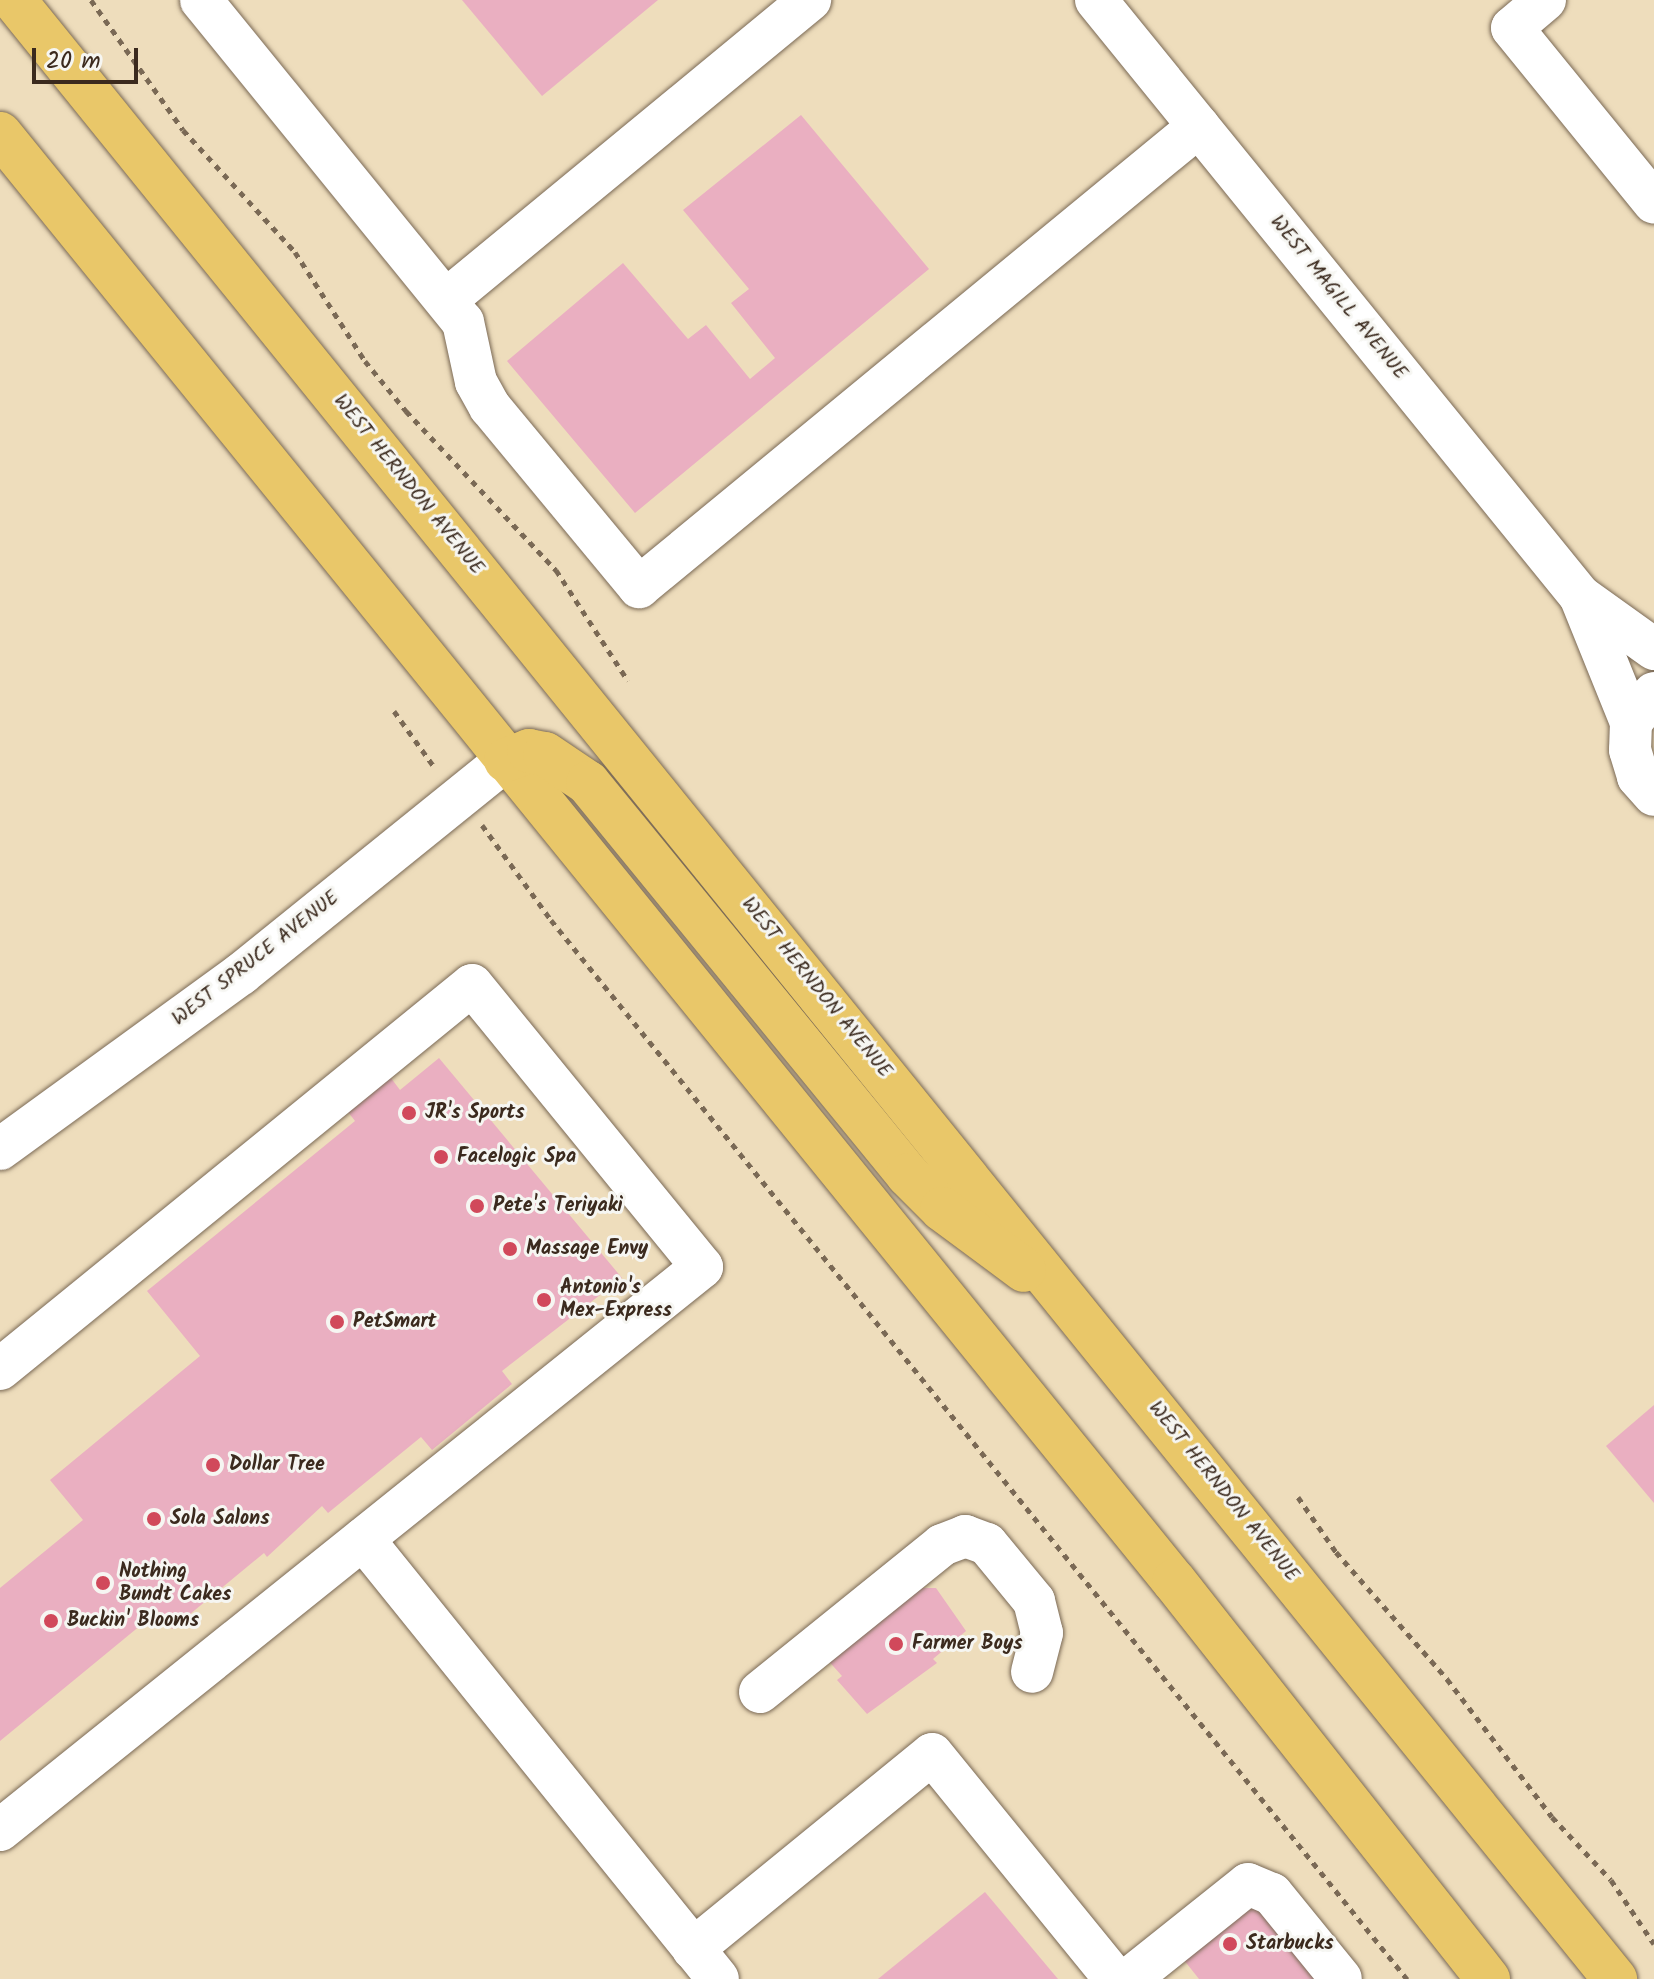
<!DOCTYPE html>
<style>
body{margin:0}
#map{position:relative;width:1654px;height:1979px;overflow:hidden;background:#eeddbc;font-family:Kalam,sans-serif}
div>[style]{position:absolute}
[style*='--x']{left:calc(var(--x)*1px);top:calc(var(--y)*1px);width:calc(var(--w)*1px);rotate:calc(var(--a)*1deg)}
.building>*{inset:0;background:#eaafc1}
.path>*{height:5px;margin-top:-2.5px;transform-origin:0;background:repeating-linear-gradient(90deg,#7a6955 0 6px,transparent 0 12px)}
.roads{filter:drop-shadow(0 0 2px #7a6955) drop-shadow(0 0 2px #7a6955)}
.minor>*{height:42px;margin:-21px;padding:0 21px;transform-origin:21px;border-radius:21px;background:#fff}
.major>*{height:44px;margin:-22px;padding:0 22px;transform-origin:22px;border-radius:22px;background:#e9c769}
.dots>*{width:22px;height:22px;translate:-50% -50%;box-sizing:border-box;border:4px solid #f6f6f2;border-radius:50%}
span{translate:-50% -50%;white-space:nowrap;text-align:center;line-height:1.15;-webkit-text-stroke:6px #f6f6f2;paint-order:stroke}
.street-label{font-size:20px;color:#3b2a1e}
.poi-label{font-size:20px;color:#3b2a1e;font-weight:700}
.left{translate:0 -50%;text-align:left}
.scale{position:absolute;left:32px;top:48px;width:106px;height:36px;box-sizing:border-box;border:4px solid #3b2a1e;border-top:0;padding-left:10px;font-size:24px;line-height:28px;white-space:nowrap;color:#3b2a1e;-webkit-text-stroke:6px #f6f6f2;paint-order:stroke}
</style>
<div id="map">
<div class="building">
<i style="clip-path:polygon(462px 0,658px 0,542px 96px)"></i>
<i style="clip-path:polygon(801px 115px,929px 269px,635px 513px,507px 361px,623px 263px,688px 339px,706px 325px,750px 379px,775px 358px,731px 303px,749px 289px,683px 210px)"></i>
<i style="clip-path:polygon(439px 1058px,622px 1278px,502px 1371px,512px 1384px,432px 1450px,421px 1437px,328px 1513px,322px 1506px,267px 1557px,264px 1553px,172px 1629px,158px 1611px,0 1741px,0 1588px,83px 1520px,50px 1480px,200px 1356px,147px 1291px,355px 1121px,348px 1112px,391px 1078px,400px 1090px)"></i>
<i style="clip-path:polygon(1654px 1405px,1654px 1503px,1606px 1446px)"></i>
<i style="clip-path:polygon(913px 1588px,936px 1588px,966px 1631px,933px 1659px,937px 1663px,867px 1714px,837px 1680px,842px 1676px,825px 1657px)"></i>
<i style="clip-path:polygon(985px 1892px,1058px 1979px,878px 1979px)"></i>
<i style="clip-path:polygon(1234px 1908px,1261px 1909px,1317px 1979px,1199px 1979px,1176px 1950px)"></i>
</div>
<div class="path">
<i style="--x:91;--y:0;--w:159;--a:54.7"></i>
<i style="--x:183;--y:130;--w:166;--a:47.4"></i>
<i style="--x:295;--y:252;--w:130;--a:57.3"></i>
<i style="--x:365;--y:361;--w:65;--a:50.6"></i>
<i style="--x:406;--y:411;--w:219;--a:46.7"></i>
<i style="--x:556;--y:570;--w:132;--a:57"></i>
<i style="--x:394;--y:711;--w:70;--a:54.3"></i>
<i style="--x:482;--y:825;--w:117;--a:54"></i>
<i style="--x:551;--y:920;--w:1362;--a:51.05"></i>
<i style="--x:1298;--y:1497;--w:67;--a:55.4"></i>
<i style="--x:1336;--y:1552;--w:169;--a:48.8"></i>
<i style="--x:1447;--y:1679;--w:173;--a:52.7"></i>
<i style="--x:1552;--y:1817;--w:86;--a:46.9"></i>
<i style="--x:1611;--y:1880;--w:77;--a:56.1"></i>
</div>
<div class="roads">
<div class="minor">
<i style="--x:201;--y:0;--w:415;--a:50.9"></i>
<i style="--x:463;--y:322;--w:61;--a:77.8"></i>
<i style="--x:476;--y:382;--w:29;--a:61"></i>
<i style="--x:490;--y:407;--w:234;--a:50.4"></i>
<i style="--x:639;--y:587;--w:725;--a:-39.46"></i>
<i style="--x:1096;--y:0;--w:768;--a:50.92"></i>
<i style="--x:1580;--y:596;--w:91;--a:35.6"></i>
<i style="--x:1545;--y:0;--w:43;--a:139.7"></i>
<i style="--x:1512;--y:28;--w:225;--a:50.9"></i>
<i style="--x:446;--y:300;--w:472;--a:-39.5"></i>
<i style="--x:1580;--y:596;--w:136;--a:68"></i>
<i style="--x:1654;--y:693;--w:37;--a:128"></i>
<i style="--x:1631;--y:722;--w:28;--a:92"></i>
<i style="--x:1630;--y:750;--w:28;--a:73"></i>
<i style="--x:1638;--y:777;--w:24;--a:48"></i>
<i style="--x:0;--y:1149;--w:298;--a:-36"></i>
<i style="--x:241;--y:974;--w:341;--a:-38.9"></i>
<i style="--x:0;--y:1369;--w:608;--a:-39.13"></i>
<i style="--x:472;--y:985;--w:364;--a:50.8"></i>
<i style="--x:702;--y:1267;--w:900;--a:141.27"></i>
<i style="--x:363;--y:1539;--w:565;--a:51.1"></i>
<i style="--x:760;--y:1692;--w:234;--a:-38.9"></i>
<i style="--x:942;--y:1545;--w:25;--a:-21"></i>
<i style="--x:965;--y:1536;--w:23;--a:20"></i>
<i style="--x:987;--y:1544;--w:74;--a:50.5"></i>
<i style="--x:1034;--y:1601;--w:33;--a:76"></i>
<i style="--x:1042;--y:1633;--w:40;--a:104.4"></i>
<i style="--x:693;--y:1949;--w:308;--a:-39.2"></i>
<i style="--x:932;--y:1754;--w:290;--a:50.9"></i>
<i style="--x:1129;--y:1979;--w:152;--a:-38.6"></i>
<i style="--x:1248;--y:1884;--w:26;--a:23"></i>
<i style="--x:1272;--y:1894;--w:109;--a:50.9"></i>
</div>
<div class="major">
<i style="--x:14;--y:0;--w:2546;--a:51.03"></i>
<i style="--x:0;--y:134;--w:1863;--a:50.95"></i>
<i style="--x:1174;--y:1581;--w:507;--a:51.73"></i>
<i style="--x:506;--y:760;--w:25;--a:-21"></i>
<i style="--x:529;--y:751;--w:16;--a:11"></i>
<i style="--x:545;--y:754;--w:52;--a:34"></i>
<i style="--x:588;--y:783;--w:506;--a:50.77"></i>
<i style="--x:908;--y:1175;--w:48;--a:45"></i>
<i style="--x:942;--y:1209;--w:102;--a:36.6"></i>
</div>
</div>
<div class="dots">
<i style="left:409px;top:1113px;background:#d1495b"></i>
<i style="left:441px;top:1157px;background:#d1495b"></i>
<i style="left:477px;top:1206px;background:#d1495b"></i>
<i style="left:510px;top:1249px;background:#d1495b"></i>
<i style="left:544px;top:1300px;background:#d1495b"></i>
<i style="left:337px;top:1322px;background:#d1495b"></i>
<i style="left:213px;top:1465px;background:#d1495b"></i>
<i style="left:154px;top:1519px;background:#d1495b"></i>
<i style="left:103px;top:1583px;background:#d1495b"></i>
<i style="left:51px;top:1621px;background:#d1495b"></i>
<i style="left:896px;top:1644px;background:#d1495b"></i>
<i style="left:1230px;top:1944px;background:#d1495b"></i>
</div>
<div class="street-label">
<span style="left:1338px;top:298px;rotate:51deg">WEST MAGILL AVENUE</span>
<span style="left:408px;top:485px;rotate:51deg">WEST HERNDON AVENUE</span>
<span style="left:256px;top:959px;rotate:-38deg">WEST SPRUCE AVENUE</span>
<span style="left:816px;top:988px;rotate:51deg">WEST HERNDON AVENUE</span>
<span style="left:1223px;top:1492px;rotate:51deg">WEST HERNDON AVENUE</span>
</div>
<div class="poi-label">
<span class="left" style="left:425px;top:1113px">JR's Sports</span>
<span class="left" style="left:457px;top:1157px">Facelogic Spa</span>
<span class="left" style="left:493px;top:1206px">Pete's Teriyaki</span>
<span class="left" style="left:526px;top:1249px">Massage Envy</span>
<span class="left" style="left:560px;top:1300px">Antonio's<br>Mex-Express</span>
<span class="left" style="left:353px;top:1322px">PetSmart</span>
<span class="left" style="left:229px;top:1465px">Dollar Tree</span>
<span class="left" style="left:170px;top:1519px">Sola Salons</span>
<span class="left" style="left:119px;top:1584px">Nothing<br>Bundt Cakes</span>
<span class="left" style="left:67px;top:1621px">Buckin' Blooms</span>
<span class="left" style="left:912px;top:1644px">Farmer Boys</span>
<span class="left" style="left:1246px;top:1944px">Starbucks</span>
</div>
<div class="scale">20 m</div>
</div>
